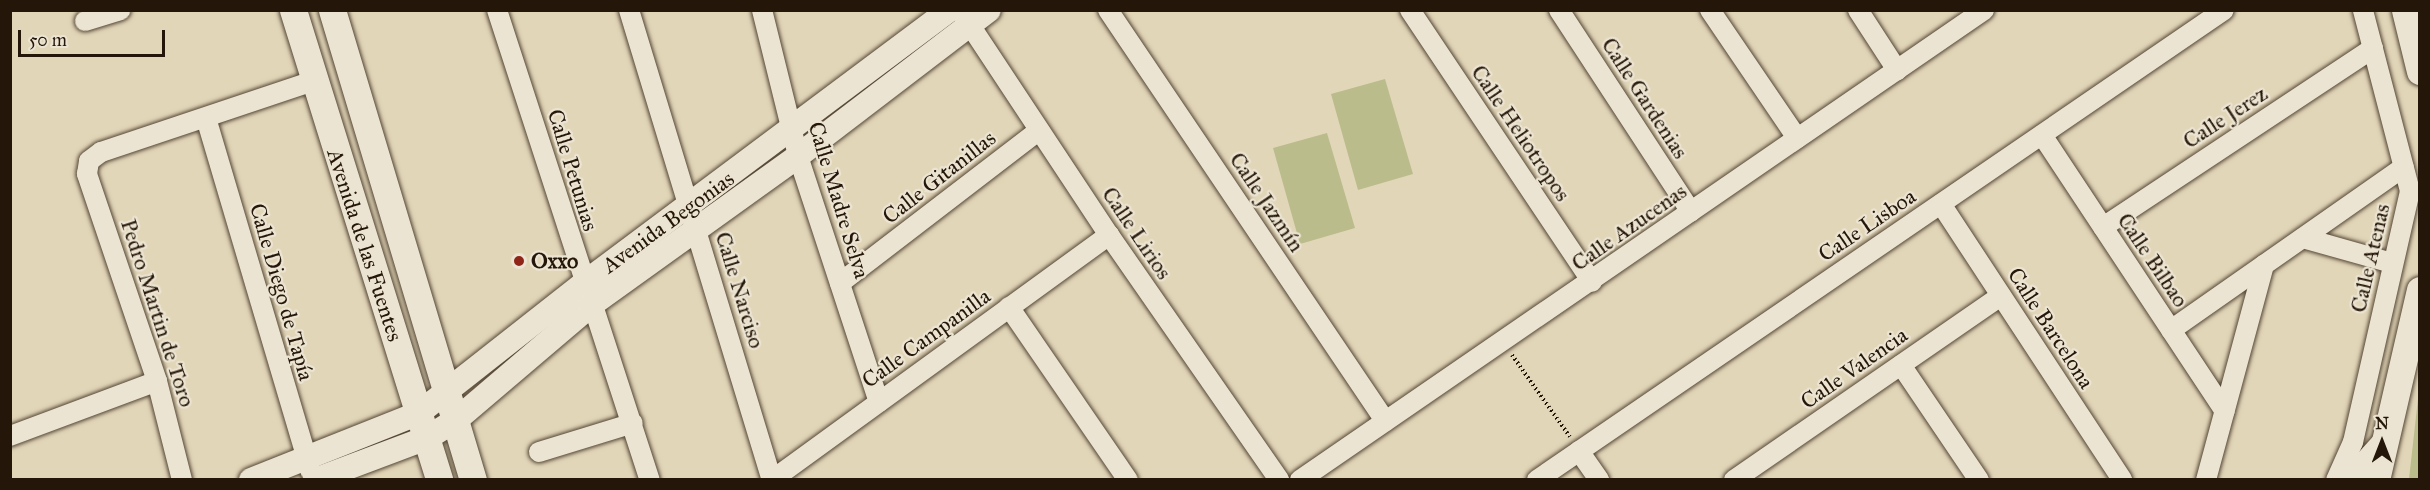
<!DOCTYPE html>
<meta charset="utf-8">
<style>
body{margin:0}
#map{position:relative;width:2430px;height:490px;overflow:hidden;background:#e2d6b9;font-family:"IM FELL Great Primer",serif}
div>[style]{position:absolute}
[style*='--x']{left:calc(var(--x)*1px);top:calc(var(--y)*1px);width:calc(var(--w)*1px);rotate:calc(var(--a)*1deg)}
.green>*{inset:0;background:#babc8b}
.path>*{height:4px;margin-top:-2px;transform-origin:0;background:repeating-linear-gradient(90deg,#241608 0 1.5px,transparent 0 4.5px)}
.roads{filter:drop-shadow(0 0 2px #544634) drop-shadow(0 0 2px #544634)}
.minor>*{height:20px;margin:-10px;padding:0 10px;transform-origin:10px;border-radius:10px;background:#ece4d2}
.tertiary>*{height:24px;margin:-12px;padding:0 12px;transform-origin:12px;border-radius:12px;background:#ece4d2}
.secondary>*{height:27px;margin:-13.5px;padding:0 13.5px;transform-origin:13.5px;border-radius:13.5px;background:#ece4d2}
.dots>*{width:16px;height:16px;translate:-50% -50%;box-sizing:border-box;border:3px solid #ece4d2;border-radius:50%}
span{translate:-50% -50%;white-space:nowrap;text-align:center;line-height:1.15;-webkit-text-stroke:4.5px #ece4d2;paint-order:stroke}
.street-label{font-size:22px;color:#241608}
.poi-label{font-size:22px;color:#241608;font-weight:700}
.left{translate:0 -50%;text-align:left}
.frame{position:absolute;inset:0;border:12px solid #241608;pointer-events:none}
.north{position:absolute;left:2352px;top:412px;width:60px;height:60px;-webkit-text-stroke:4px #ece4d2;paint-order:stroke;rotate:0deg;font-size:16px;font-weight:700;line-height:24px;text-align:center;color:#241608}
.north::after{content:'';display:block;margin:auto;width:21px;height:27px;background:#241608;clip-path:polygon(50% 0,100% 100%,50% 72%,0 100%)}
.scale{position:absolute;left:18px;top:30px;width:147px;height:27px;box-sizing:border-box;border:3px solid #241608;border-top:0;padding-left:8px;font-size:18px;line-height:21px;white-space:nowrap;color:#241608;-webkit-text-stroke:4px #ece4d2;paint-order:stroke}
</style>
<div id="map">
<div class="green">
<i style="clip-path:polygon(1385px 79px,1413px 174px,1358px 190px,1331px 94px)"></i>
<i style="clip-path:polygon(1327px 133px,1355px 228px,1300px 244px,1273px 148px)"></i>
<i style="clip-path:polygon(2419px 390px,2419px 479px,2409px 479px)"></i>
</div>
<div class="path">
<i style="--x:1512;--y:355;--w:100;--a:54.7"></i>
</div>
<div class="roads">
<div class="minor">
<i style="--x:497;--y:10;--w:494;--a:72"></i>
<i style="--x:629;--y:10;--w:491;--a:73.1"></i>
<i style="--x:772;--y:480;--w:417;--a:-36"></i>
<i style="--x:762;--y:10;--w:150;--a:76.1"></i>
<i style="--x:798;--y:156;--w:259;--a:71.8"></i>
<i style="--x:960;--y:10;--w:270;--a:56.5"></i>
<i style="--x:1109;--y:235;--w:298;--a:55.2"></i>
<i style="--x:1108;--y:10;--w:496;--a:56"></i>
<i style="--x:1410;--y:10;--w:327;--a:56.2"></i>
<i style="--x:1559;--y:10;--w:241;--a:56.8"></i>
<i style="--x:1710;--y:10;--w:155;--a:55.8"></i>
<i style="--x:1858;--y:10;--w:72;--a:57"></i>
<i style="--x:85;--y:21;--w:37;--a:-17"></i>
<i style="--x:206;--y:118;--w:369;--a:73.5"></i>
<i style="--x:2042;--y:135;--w:331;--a:56.5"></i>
<i style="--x:1941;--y:204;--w:330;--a:56.7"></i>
<i style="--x:2103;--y:227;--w:324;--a:-33.5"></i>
<i style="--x:2303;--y:238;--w:92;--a:15.7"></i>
<i style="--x:840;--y:283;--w:250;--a:-37.5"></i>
<i style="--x:1009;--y:307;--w:210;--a:55.5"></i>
<i style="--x:2171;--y:330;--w:284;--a:-35"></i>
<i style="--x:1901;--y:365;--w:139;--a:55.9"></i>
<i style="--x:10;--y:436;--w:157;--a:-20.5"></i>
<i style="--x:1579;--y:451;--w:35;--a:55"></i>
<i style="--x:539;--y:452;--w:98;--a:-17.1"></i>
<i style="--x:182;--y:480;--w:102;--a:-104.2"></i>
<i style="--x:157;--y:381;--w:219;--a:-108.7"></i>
<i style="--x:87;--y:174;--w:13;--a:-81"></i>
<i style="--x:89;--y:161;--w:15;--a:-37"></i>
<i style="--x:101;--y:152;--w:224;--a:-18.5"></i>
<i style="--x:1300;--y:480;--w:830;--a:-34.49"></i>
<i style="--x:1537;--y:480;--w:832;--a:-34.38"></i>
<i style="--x:1734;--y:480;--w:324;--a:-34.6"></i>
<i style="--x:2206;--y:480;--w:223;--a:-74.9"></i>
<i style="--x:2336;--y:480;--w:42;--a:-65.9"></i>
<i style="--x:2353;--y:442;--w:257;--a:-77.2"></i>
<i style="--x:2410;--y:191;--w:187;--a:-104.6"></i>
<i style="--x:2354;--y:480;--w:15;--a:-67"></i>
<i style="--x:2360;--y:466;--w:38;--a:-48"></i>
</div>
<div class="tertiary">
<i style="--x:251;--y:480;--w:181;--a:-21.7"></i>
<i style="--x:419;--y:413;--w:209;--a:-38.2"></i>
<i style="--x:583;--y:284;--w:457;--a:-36.8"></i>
<i style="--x:315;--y:480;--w:120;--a:-20.6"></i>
<i style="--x:427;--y:438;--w:34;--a:-32"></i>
<i style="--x:456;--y:420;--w:177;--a:-40.4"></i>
<i style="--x:591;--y:305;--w:255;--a:-35.7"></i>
<i style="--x:798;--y:156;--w:240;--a:-37.4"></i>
</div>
<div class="secondary">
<i style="--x:293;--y:10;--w:492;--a:72.7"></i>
<i style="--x:332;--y:10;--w:491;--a:73.3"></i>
<i style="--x:2405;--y:10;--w:63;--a:76.2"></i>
<i style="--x:2376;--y:480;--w:195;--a:-77"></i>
</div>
</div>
<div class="dots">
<i style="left:519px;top:261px;background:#8f2418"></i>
</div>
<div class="street-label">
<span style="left:1645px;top:98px;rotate:57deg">Calle Gardenias</span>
<span style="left:2225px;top:117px;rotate:-33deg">Calle Jerez</span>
<span style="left:1521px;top:133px;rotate:56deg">Calle Heliotropos</span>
<span style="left:573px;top:170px;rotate:73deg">Calle Petunias</span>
<span style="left:939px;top:177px;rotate:-38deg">Calle Gitanillas</span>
<span style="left:839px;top:200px;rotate:73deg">Calle Madre Selva</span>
<span style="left:1267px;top:202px;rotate:56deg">Calle Jazmín</span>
<span style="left:668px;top:222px;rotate:-36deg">Avenida Begonias</span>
<span style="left:1867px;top:225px;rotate:-34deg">Calle Lisboa</span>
<span style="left:1629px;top:227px;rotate:-35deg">Calle Azucenas</span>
<span style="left:1137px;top:233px;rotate:56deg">Calle Lirios</span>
<span style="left:365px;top:245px;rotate:72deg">Avenida de las Fuentes</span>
<span style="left:2370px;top:258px;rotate:-77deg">Calle Atenas</span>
<span style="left:2153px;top:260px;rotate:56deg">Calle Bilbao</span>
<span style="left:740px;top:290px;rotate:73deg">Calle Narciso</span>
<span style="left:282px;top:292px;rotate:74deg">Calle Diego de Tapía</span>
<span style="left:158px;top:313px;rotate:72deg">Pedro Martin de Toro</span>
<span style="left:2051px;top:328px;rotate:57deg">Calle Barcelona</span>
<span style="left:926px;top:338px;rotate:-36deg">Calle Campanilla</span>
<span style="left:1854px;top:368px;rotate:-35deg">Calle Valencia</span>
</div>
<div class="poi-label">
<span class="left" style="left:531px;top:261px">Oxxo</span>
</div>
<div class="frame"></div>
<div class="north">N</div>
<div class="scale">50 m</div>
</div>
